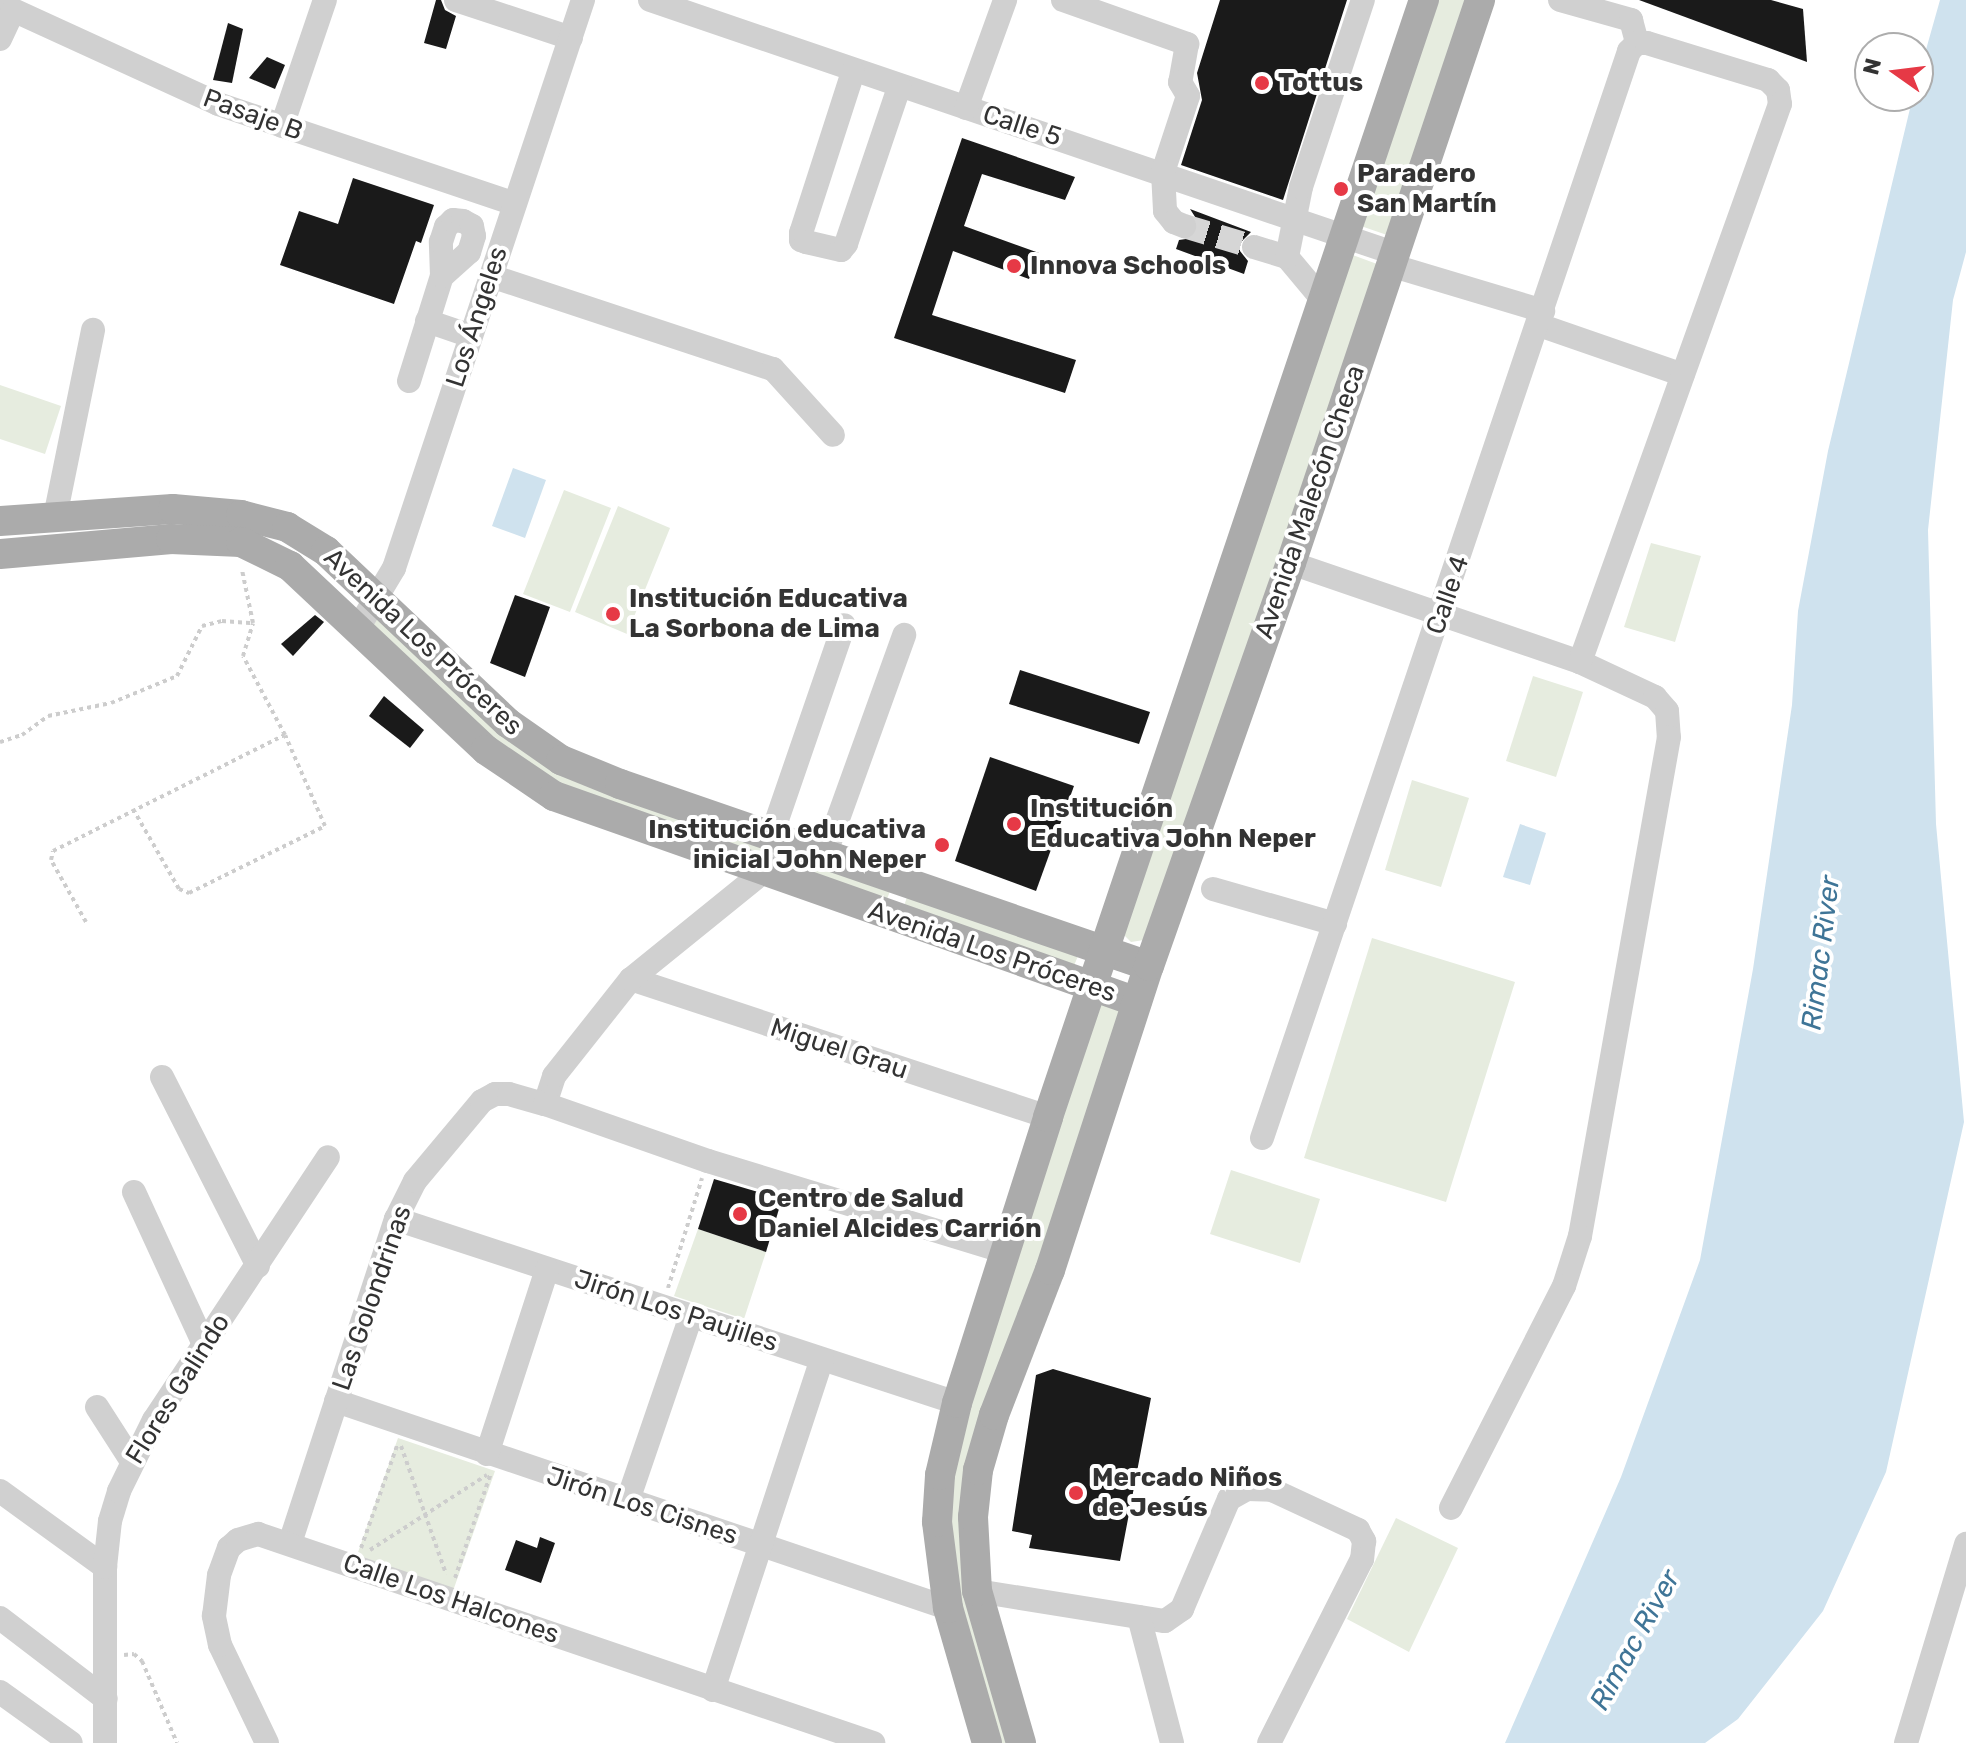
<!DOCTYPE html>
<meta charset="utf-8">
<style>
body{margin:0}
#map{position:relative;width:1966px;height:1743px;overflow:hidden;background:#fff;font-family:Rubik,sans-serif}
div>[style]{position:absolute}
[style*='--x']{left:calc(var(--x)*1px);top:calc(var(--y)*1px);width:calc(var(--w)*1px);rotate:calc(var(--a)*1deg)}
.green>*{inset:0;background:#e6ecdf}
.water>*{inset:0;background:#cfe2ee}
.building>*{inset:0;background:#1a1a1a}
.minor-tunnel>*{height:24px;margin-top:-12px;transform-origin:0;background:repeating-linear-gradient(90deg,#d6d6d6 0 24px,transparent 0 36px)}
.path>*{height:4px;margin-top:-2px;transform-origin:0;background:repeating-linear-gradient(90deg,#cdcdcd 0 4px,transparent 0 8px)}
.minor>*{height:24px;margin:-12px;padding:0 12px;transform-origin:12px;border-radius:12px;background:#d0d0d0}
.major>*{height:30px;margin:-15px;padding:0 15px;transform-origin:15px;border-radius:15px;background:#ababab}
.dots>*{width:22px;height:22px;translate:-50% -50%;box-sizing:border-box;border:4px solid #fff;border-radius:50%}
span{translate:-50% -50%;white-space:nowrap;text-align:center;line-height:1.15;-webkit-text-stroke:8px #fff;paint-order:stroke}
.poi-label{font-size:26px;color:#333;font-weight:700}
.left{translate:0 -50%;text-align:left}
.right{translate:-100% -50%;text-align:right}
.street-label{font-size:26px;color:#333}
.water-label{font-size:28px;color:#3f7597;font-style:italic}
.north{position:absolute;left:1854px;top:32px;width:80px;height:80px;box-sizing:border-box;background:#fff;border:2px solid #adadad;border-radius:50%;rotate:284deg;font-size:22px;font-weight:700;line-height:32px;text-align:center;color:#333}
.north::after{content:'';display:block;margin:auto;width:28px;height:36px;background:#e63946;clip-path:polygon(50% 0,100% 100%,50% 72%,0 100%)}
</style>
<div id="map">
<div class="green">
<i style="clip-path:polygon(1433px 0,1466px 0,1387px 235px,1358px 225px)"></i>
<i style="clip-path:polygon(1350px 254px,1377px 264px,1331px 405px,1144px 940px,1131px 942px,1124px 935px)"></i>
<i style="clip-path:polygon(0 385px,61px 406px,45px 454px,0 439px)"></i>
<i style="clip-path:polygon(564px 490px,611px 508px,570px 612px,523px 594px)"></i>
<i style="clip-path:polygon(618px 506px,670px 528px,627px 634px,575px 612px)"></i>
<i style="clip-path:polygon(1651px 543px,1701px 556px,1675px 642px,1624px 627px)"></i>
<i style="clip-path:polygon(378px 614px,501px 726px,763px 846px,760px 855px,531px 773px,369px 626px)"></i>
<i style="clip-path:polygon(1533px 676px,1583px 692px,1556px 777px,1506px 761px)"></i>
<i style="clip-path:polygon(1412px 780px,1469px 798px,1441px 887px,1385px 870px)"></i>
<i style="clip-path:polygon(787px 853px,890px 891px,886px 902px,783px 864px)"></i>
<i style="clip-path:polygon(907px 897px,1078px 956px,1073px 968px,904px 906px)"></i>
<i style="clip-path:polygon(1372px 938px,1515px 982px,1446px 1202px,1304px 1158px)"></i>
<i style="clip-path:polygon(1107px 1001px,1123px 1009px,965px 1560px,1012px 1743px,993px 1743px,951px 1585px,952px 1461px,1095px 1005px)"></i>
<i style="clip-path:polygon(1231px 1170px,1320px 1199px,1300px 1263px,1210px 1234px)"></i>
<i style="clip-path:polygon(698px 1229px,766px 1252px,744px 1319px,674px 1296px)"></i>
<i style="clip-path:polygon(398px 1438px,495px 1471px,453px 1591px,356px 1558px)"></i>
<i style="clip-path:polygon(1396px 1518px,1458px 1548px,1409px 1652px,1347px 1619px)"></i>
</div>
<div class="water">
<i style="clip-path:polygon(1940px 0,1966px 0,1966px 252px,1953px 300px,1928px 530px,1936px 824px,1964px 1122px,1886px 1472px,1823px 1611px,1738px 1719px,1705px 1743px,1505px 1743px,1621px 1477px,1700px 1260px,1753px 969px,1792px 705px,1798px 611px,1828px 451px,1913px 96px,1918px 96px,1918px 78px)"></i>
<i style="clip-path:polygon(513px 468px,546px 480px,525px 538px,492px 526px)"></i>
<i style="clip-path:polygon(1520px 824px,1546px 833px,1530px 885px,1503px 877px)"></i>
</div>
<div class="building">
<i style="clip-path:polygon(436px 0,441px 0,445px 10px,456px 16px,446px 49px,424px 43px)"></i>
<i style="clip-path:polygon(1220px 0,1347px 0,1283px 200px,1181px 165px,1202px 100px,1197px 73px)"></i>
<i style="clip-path:polygon(1639px 0,1771px 0,1803px 9px,1807px 62px)"></i>
<i style="clip-path:polygon(228px 23px,243px 29px,232px 83px,213px 80px)"></i>
<i style="clip-path:polygon(267px 57px,285px 65px,275px 89px,249px 78px)"></i>
<i style="clip-path:polygon(962px 138px,1075px 177px,1065px 200px,982px 174px,964px 226px,1039px 253px,1029px 279px,953px 251px,932px 315px,1076px 360px,1065px 393px,894px 338px)"></i>
<i style="clip-path:polygon(353px 178px,434px 205px,421px 243px,416px 241px,394px 304px,280px 265px,299px 211px,338px 224px)"></i>
<i style="clip-path:polygon(1190px 209px,1251px 232px,1240px 243px,1240px 251px,1248px 261px,1244px 274px,1176px 249px,1179px 240px,1193px 238px,1198px 231px,1199px 223px)"></i>
<i style="clip-path:polygon(515px 595px,550px 607px,525px 677px,490px 663px)"></i>
<i style="clip-path:polygon(315px 615px,324px 622px,293px 656px,281px 644px)"></i>
<i style="clip-path:polygon(1020px 670px,1150px 712px,1139px 744px,1009px 704px)"></i>
<i style="clip-path:polygon(384px 696px,424px 730px,410px 748px,369px 716px)"></i>
<i style="clip-path:polygon(990px 757px,1074px 786px,1036px 891px,955px 861px)"></i>
<i style="clip-path:polygon(714px 1179px,782px 1199px,766px 1252px,698px 1229px)"></i>
<i style="clip-path:polygon(1053px 1369px,1151px 1398px,1120px 1561px,1029px 1548px,1032px 1535px,1012px 1531px,1036px 1375px)"></i>
<i style="clip-path:polygon(540px 1537px,555px 1543px,541px 1583px,505px 1570px,516px 1540px,537px 1548px)"></i>
</div>
<div class="minor-tunnel">
<i style="--x:1184;--y:226;--w:73;--a:16.7"></i>
</div>
<div class="path">
<i style="--x:0;--y:742;--w:23;--a:-18"></i>
<i style="--x:22;--y:735;--w:32;--a:-36"></i>
<i style="--x:48;--y:716;--w:64;--a:-11.7"></i>
<i style="--x:111;--y:703;--w:71;--a:-22.2"></i>
<i style="--x:177;--y:676;--w:56;--a:-63.4"></i>
<i style="--x:202;--y:626;--w:21;--a:-14"></i>
<i style="--x:222;--y:621;--w:31;--a:4"></i>
<i style="--x:253;--y:623;--w:54;--a:-101.7"></i>
<i style="--x:133;--y:809;--w:92;--a:60.1"></i>
<i style="--x:179;--y:889;--w:11;--a:22"></i>
<i style="--x:189;--y:893;--w:152;--a:-26.2"></i>
<i style="--x:325;--y:826;--w:99;--a:-113.7"></i>
<i style="--x:285;--y:735;--w:89;--a:-118"></i>
<i style="--x:243;--y:656;--w:34;--a:-73"></i>
<i style="--x:86;--y:922;--w:71;--a:-119.4"></i>
<i style="--x:51;--y:860;--w:9;--a:-77"></i>
<i style="--x:53;--y:851;--w:259;--a:-26.6"></i>
<i style="--x:668;--y:1288;--w:115;--a:-72.8"></i>
<i style="--x:401;--y:1446;--w:136;--a:70.6"></i>
<i style="--x:361;--y:1548;--w:111;--a:-70.6"></i>
<i style="--x:370;--y:1550;--w:139;--a:-32.7"></i>
<i style="--x:455;--y:1578;--w:111;--a:-71.1"></i>
<i style="--x:124;--y:1655;--w:10;--a:-6"></i>
<i style="--x:134;--y:1654;--w:11;--a:41"></i>
<i style="--x:142;--y:1661;--w:89;--a:66.9"></i>
</div>
<div class="minor">
<i style="--x:456;--y:0;--w:121;--a:18.3"></i>
<i style="--x:650;--y:0;--w:785;--a:18.8"></i>
<i style="--x:1063;--y:0;--w:132;--a:19.5"></i>
<i style="--x:1187;--y:44;--w:39;--a:100"></i>
<i style="--x:1180;--y:82;--w:16;--a:60"></i>
<i style="--x:1188;--y:96;--w:80;--a:108.2"></i>
<i style="--x:1163;--y:172;--w:39;--a:87"></i>
<i style="--x:1165;--y:211;--w:14;--a:51"></i>
<i style="--x:1174;--y:222;--w:11;--a:22"></i>
<i style="--x:1560;--y:0;--w:74;--a:15.7"></i>
<i style="--x:1631;--y:20;--w:24;--a:75"></i>
<i style="--x:0;--y:4;--w:240;--a:24.6"></i>
<i style="--x:218;--y:104;--w:313;--a:18.6"></i>
<i style="--x:0;--y:39;--w:31;--a:-65"></i>
<i style="--x:853;--y:72;--w:169;--a:107.9"></i>
<i style="--x:801;--y:233;--w:7;--a:90"></i>
<i style="--x:801;--y:240;--w:5;--a:22"></i>
<i style="--x:806;--y:242;--w:36;--a:13"></i>
<i style="--x:841;--y:250;--w:8;--a:-50"></i>
<i style="--x:846;--y:244;--w:166;--a:-71.3"></i>
<i style="--x:966;--y:108;--w:115;--a:-70.1"></i>
<i style="--x:282;--y:126;--w:133;--a:-71.2"></i>
<i style="--x:1254;--y:247;--w:34;--a:17"></i>
<i style="--x:1287;--y:257;--w:56;--a:50.1"></i>
<i style="--x:1287;--y:257;--w:71;--a:-78.7"></i>
<i style="--x:1301;--y:187;--w:197;--a:-71.7"></i>
<i style="--x:1390;--y:265;--w:160;--a:16.7"></i>
<i style="--x:491;--y:276;--w:297;--a:18.3"></i>
<i style="--x:773;--y:369;--w:89;--a:47.7"></i>
<i style="--x:427;--y:321;--w:46;--a:18.8"></i>
<i style="--x:1539;--y:325;--w:152;--a:19.1"></i>
<i style="--x:409;--y:381;--w:110;--a:-72.6"></i>
<i style="--x:442;--y:276;--w:34;--a:-92"></i>
<i style="--x:441;--y:242;--w:16;--a:-72"></i>
<i style="--x:446;--y:227;--w:10;--a:-45"></i>
<i style="--x:453;--y:220;--w:10;--a:6"></i>
<i style="--x:463;--y:221;--w:10;--a:29"></i>
<i style="--x:472;--y:226;--w:10;--a:79"></i>
<i style="--x:474;--y:236;--w:17;--a:107"></i>
<i style="--x:469;--y:252;--w:36;--a:138"></i>
<i style="--x:55;--y:517;--w:191;--a:-78.5"></i>
<i style="--x:1291;--y:563;--w:305;--a:18.9"></i>
<i style="--x:1580;--y:662;--w:83;--a:25"></i>
<i style="--x:1655;--y:697;--w:18;--a:49"></i>
<i style="--x:1667;--y:711;--w:26;--a:86"></i>
<i style="--x:1669;--y:737;--w:507;--a:100.11"></i>
<i style="--x:1580;--y:1236;--w:52;--a:107.7"></i>
<i style="--x:1564;--y:1286;--w:249;--a:117"></i>
<i style="--x:358;--y:628;--w:70;--a:-59"></i>
<i style="--x:394;--y:568;--w:599;--a:-71.6"></i>
<i style="--x:771;--y:837;--w:224;--a:-71"></i>
<i style="--x:825;--y:855;--w:234;--a:-70.2"></i>
<i style="--x:1213;--y:889;--w:127;--a:16"></i>
<i style="--x:631;--y:979;--w:439;--a:18.3"></i>
<i style="--x:162;--y:1077;--w:212;--a:63.1"></i>
<i style="--x:545;--y:1104;--w:29;--a:-72"></i>
<i style="--x:554;--y:1076;--w:124;--a:-51.6"></i>
<i style="--x:631;--y:979;--w:170;--a:-39"></i>
<i style="--x:763;--y:872;--w:37;--a:-56"></i>
<i style="--x:1262;--y:1138;--w:1147;--a:-71.34"></i>
<i style="--x:1629;--y:51;--w:11;--a:-45"></i>
<i style="--x:1637;--y:43;--w:10;--a:0"></i>
<i style="--x:1647;--y:43;--w:127;--a:17"></i>
<i style="--x:1768;--y:80;--w:14;--a:45"></i>
<i style="--x:1778;--y:90;--w:14;--a:82"></i>
<i style="--x:1780;--y:104;--w:593;--a:109.72"></i>
<i style="--x:134;--y:1192;--w:167;--a:65.3"></i>
<i style="--x:396;--y:1219;--w:590;--a:18.16"></i>
<i style="--x:336;--y:1401;--w:646;--a:18.69"></i>
<i style="--x:97;--y:1407;--w:63;--a:57.3"></i>
<i style="--x:487;--y:1454;--w:194;--a:-72"></i>
<i style="--x:0;--y:1491;--w:130;--a:35.9"></i>
<i style="--x:628;--y:1500;--w:194;--a:-71.1"></i>
<i style="--x:290;--y:1543;--w:341;--a:-71.9"></i>
<i style="--x:396;--y:1219;--w:42;--a:-63.4"></i>
<i style="--x:415;--y:1181;--w:104;--a:-50.1"></i>
<i style="--x:482;--y:1101;--w:15;--a:-28"></i>
<i style="--x:495;--y:1094;--w:14;--a:0"></i>
<i style="--x:509;--y:1094;--w:37;--a:16"></i>
<i style="--x:545;--y:1104;--w:173;--a:19.3"></i>
<i style="--x:708;--y:1161;--w:308;--a:17"></i>
<i style="--x:977;--y:1591;--w:190;--a:9.1"></i>
<i style="--x:1165;--y:1621;--w:21;--a:-35"></i>
<i style="--x:1182;--y:1609;--w:120;--a:-66.9"></i>
<i style="--x:1229;--y:1499;--w:21;--a:-29"></i>
<i style="--x:1247;--y:1489;--w:25;--a:2"></i>
<i style="--x:1272;--y:1490;--w:95;--a:24.9"></i>
<i style="--x:1358;--y:1530;--w:13;--a:61"></i>
<i style="--x:1364;--y:1541;--w:18;--a:96"></i>
<i style="--x:1362;--y:1559;--w:206;--a:116.8"></i>
<i style="--x:1139;--y:1617;--w:130;--a:75.3"></i>
<i style="--x:0;--y:1618;--w:133;--a:37.4"></i>
<i style="--x:713;--y:1690;--w:348;--a:-71.8"></i>
<i style="--x:0;--y:1692;--w:87;--a:35.7"></i>
<i style="--x:105;--y:1743;--w:176;--a:-90"></i>
<i style="--x:105;--y:1567;--w:46;--a:-83.8"></i>
<i style="--x:110;--y:1521;--w:31;--a:-73"></i>
<i style="--x:119;--y:1491;--w:79;--a:-63.8"></i>
<i style="--x:154;--y:1420;--w:315;--a:-56.5"></i>
<i style="--x:267;--y:1743;--w:109;--a:-115.6"></i>
<i style="--x:220;--y:1645;--w:30;--a:-102"></i>
<i style="--x:214;--y:1616;--w:41;--a:-83"></i>
<i style="--x:219;--y:1575;--w:29;--a:-70"></i>
<i style="--x:229;--y:1548;--w:12;--a:-42"></i>
<i style="--x:238;--y:1540;--w:21;--a:-17"></i>
<i style="--x:258;--y:1534;--w:650;--a:18.77"></i>
<i style="--x:1906;--y:1743;--w:208;--a:-73.2"></i>
</div>
<div class="major">
<i style="--x:0;--y:521;--w:173;--a:-4"></i>
<i style="--x:173;--y:509;--w:68;--a:5"></i>
<i style="--x:241;--y:515;--w:48;--a:14.6"></i>
<i style="--x:287;--y:527;--w:46;--a:31.6"></i>
<i style="--x:326;--y:551;--w:250;--a:43.4"></i>
<i style="--x:508;--y:723;--w:65;--a:34.9"></i>
<i style="--x:561;--y:760;--w:64;--a:22.1"></i>
<i style="--x:620;--y:784;--w:559;--a:18.99"></i>
<i style="--x:0;--y:554;--w:172;--a:-5"></i>
<i style="--x:171;--y:539;--w:70;--a:2.5"></i>
<i style="--x:241;--y:542;--w:55;--a:26.1"></i>
<i style="--x:290;--y:566;--w:269;--a:43.2"></i>
<i style="--x:486;--y:750;--w:82;--a:34.1"></i>
<i style="--x:554;--y:796;--w:618;--a:19.46"></i>
<i style="--x:987;--y:1743;--w:141;--a:-106.1"></i>
<i style="--x:948;--y:1608;--w:87;--a:-97.3"></i>
<i style="--x:937;--y:1522;--w:47;--a:-86.3"></i>
<i style="--x:940;--y:1475;--w:74;--a:-76.7"></i>
<i style="--x:957;--y:1403;--w:300;--a:-72.3"></i>
<i style="--x:1048;--y:1117;--w:1179;--a:-71.4"></i>
<i style="--x:1021;--y:1743;--w:158;--a:-106.1"></i>
<i style="--x:977;--y:1591;--w:74;--a:-93.1"></i>
<i style="--x:973;--y:1517;--w:47;--a:-83.9"></i>
<i style="--x:978;--y:1470;--w:57;--a:-73.8"></i>
<i style="--x:994;--y:1415;--w:155;--a:-68.9"></i>
<i style="--x:1050;--y:1270;--w:320;--a:-72"></i>
<i style="--x:1149;--y:966;--w:427;--a:-70.6"></i>
<i style="--x:1291;--y:563;--w:594;--a:-71.44"></i>
</div>
<div class="dots">
<i style="left:1262px;top:83px;background:#e63946"></i>
<i style="left:1341px;top:189px;background:#e63946"></i>
<i style="left:1014px;top:266px;background:#e63946"></i>
<i style="left:613px;top:614px;background:#e63946"></i>
<i style="left:1014px;top:824px;background:#e63946"></i>
<i style="left:942px;top:845px;background:#e63946"></i>
<i style="left:740px;top:1214px;background:#e63946"></i>
<i style="left:1076px;top:1493px;background:#e63946"></i>
</div>
<div class="poi-label">
<span class="left" style="left:1278px;top:83px">Tottus</span>
<span class="left" style="left:1357px;top:189px">Paradero<br>San Martín</span>
<span class="left" style="left:1030px;top:266px">Innova Schools</span>
<span class="left" style="left:629px;top:614px">Institución Educativa<br>La Sorbona de Lima</span>
<span class="left" style="left:1030px;top:824px">Institución<br>Educativa John Neper</span>
<span class="right" style="left:926px;top:845px">Institución educativa<br>inicial John Neper</span>
<span class="left" style="left:758px;top:1214px">Centro de Salud<br>Daniel Alcides Carrión</span>
<span class="left" style="left:1092px;top:1493px">Mercado Niños<br>de Jesús</span>
</div>
<div class="street-label">
<span style="left:253px;top:115px;rotate:20deg">Pasaje B</span>
<span style="left:1022px;top:126px;rotate:18deg">Calle 5</span>
<span style="left:477px;top:317px;rotate:-72deg">Los Ángeles</span>
<span style="left:1310px;top:502px;rotate:-71deg">Avenida Malecón Checa</span>
<span style="left:1448px;top:595px;rotate:-71deg">Calle 4</span>
<span style="left:423px;top:642px;rotate:43deg">Avenida Los Próceres</span>
<span style="left:992px;top:952px;rotate:19deg">Avenida Los Próceres</span>
<span style="left:839px;top:1049px;rotate:18deg">Miguel Grau</span>
<span style="left:372px;top:1298px;rotate:-71deg">Las Golondrinas</span>
<span style="left:676px;top:1311px;rotate:18deg">Jirón Los Paujiles</span>
<span style="left:178px;top:1389px;rotate:-58deg">Flores Galindo</span>
<span style="left:642px;top:1506px;rotate:18deg">Jirón Los Cisnes</span>
<span style="left:451px;top:1599px;rotate:19deg">Calle Los Halcones</span>
</div>
<div class="water-label">
<span style="left:1821px;top:953px;rotate:-83deg">Rimac River</span>
<span style="left:1635px;top:1640px;rotate:-61deg">Rimac River</span>
</div>
<div class="north">N</div>
</div>
